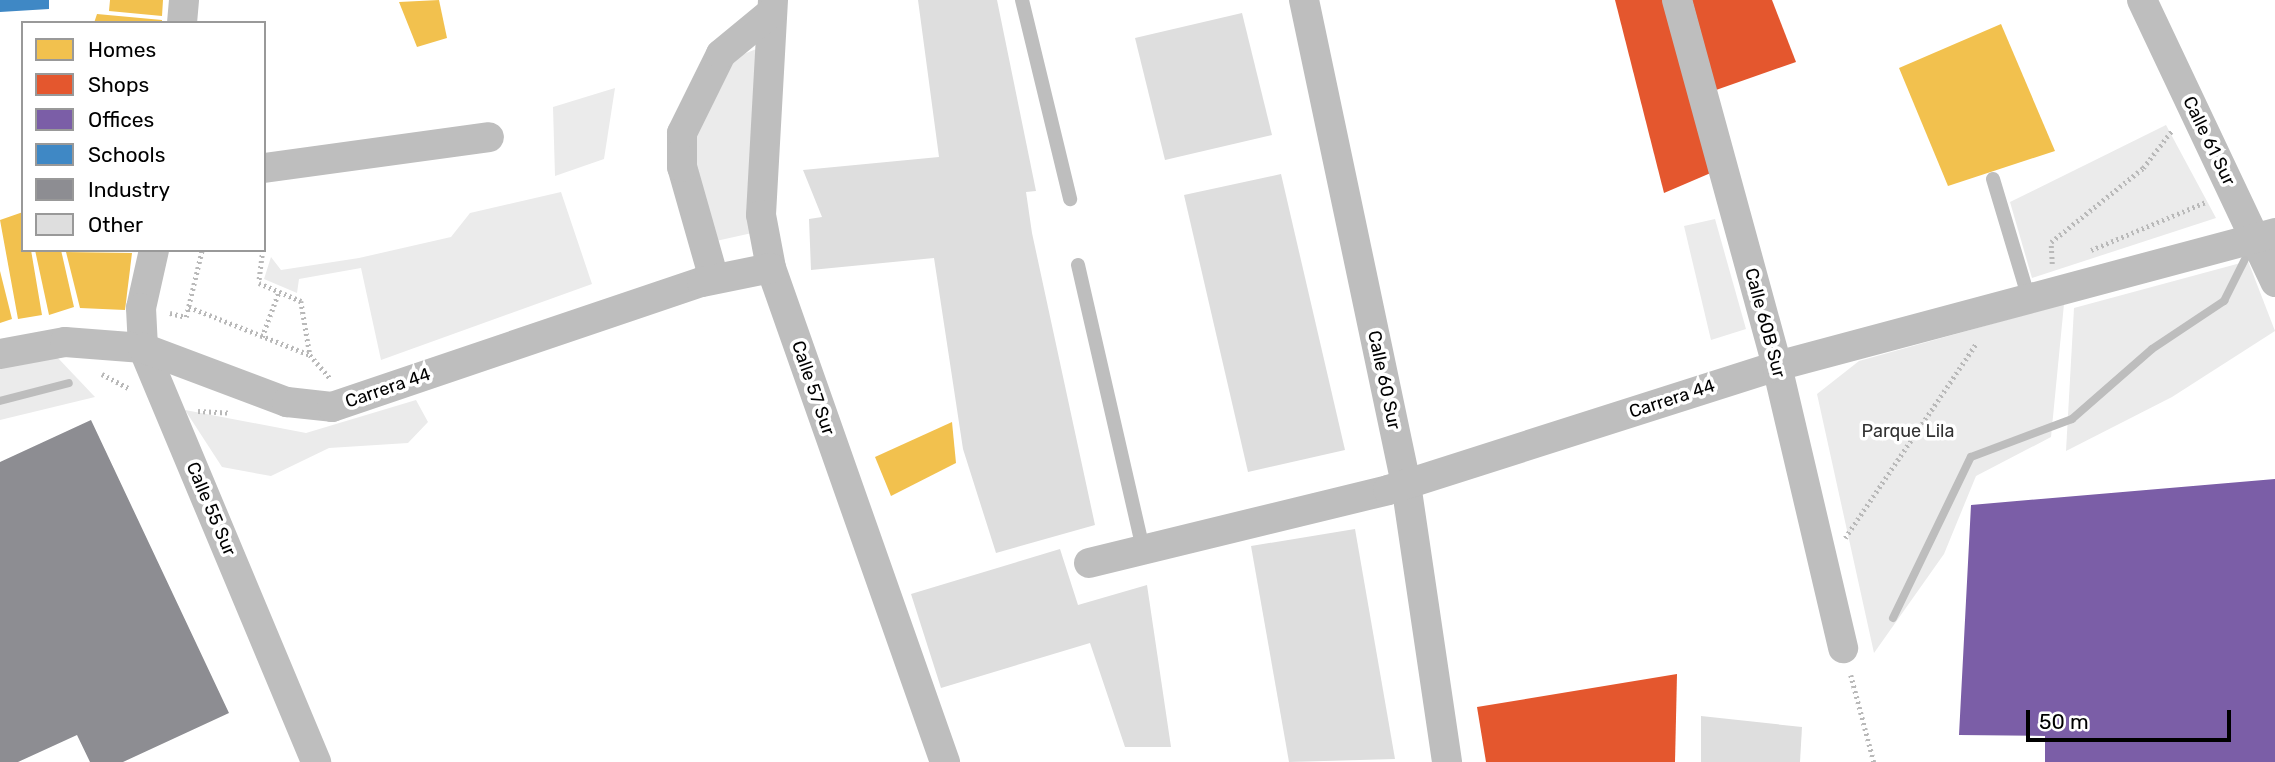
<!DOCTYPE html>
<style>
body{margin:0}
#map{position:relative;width:2275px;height:762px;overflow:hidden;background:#fff;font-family:Rubik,sans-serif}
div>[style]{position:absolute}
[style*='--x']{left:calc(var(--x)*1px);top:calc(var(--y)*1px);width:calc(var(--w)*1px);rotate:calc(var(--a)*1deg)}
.green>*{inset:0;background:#ebebeb}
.homes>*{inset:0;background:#f2c14e}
.shops>*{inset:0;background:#e4572e}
.offices>*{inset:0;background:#7b5ea7}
.schools>*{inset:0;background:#3f88c5}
.industry>*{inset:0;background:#8d8d92}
.stream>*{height:8px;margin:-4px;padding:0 4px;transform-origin:4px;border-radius:4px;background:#bdbdbd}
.building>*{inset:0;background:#dedede}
.path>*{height:4.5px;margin-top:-2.25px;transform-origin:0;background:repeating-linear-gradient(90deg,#b9b9b9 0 2px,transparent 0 5.5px)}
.lane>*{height:14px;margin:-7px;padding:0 7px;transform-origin:7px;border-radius:7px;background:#bebebe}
.street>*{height:30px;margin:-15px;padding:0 15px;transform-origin:15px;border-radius:15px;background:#bebebe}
span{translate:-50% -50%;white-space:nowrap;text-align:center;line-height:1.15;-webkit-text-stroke:7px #fff;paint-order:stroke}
.street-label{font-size:18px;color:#000}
.park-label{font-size:18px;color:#313131}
.legend{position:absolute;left:21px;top:21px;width:245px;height:231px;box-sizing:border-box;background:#fff;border:2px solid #999;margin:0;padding:9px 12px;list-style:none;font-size:21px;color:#000}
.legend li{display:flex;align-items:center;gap:14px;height:35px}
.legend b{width:35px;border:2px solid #999}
.scale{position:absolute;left:2026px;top:710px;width:205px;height:32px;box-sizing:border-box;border:4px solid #000;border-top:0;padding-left:9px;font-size:21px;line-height:24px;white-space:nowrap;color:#000;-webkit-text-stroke:5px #fff;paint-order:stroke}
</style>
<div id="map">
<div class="green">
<i style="clip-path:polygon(759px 48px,752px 233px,707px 243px,691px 136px,726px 61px)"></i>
<i style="clip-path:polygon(615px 88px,604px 159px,555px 176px,553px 107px)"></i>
<i style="clip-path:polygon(2166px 125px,2216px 218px,2032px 278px,2010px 202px)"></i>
<i style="clip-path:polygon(561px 192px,592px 284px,381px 360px,361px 268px,299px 279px,297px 293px,264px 279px,271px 257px,281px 270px,359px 258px,451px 237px,470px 213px)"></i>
<i style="clip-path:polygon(1715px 219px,1746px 329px,1711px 340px,1684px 226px)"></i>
<i style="clip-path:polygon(2248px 261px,2275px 331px,2172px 397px,2066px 451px,2074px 308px)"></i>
<i style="clip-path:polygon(2064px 304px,2051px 437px,1976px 476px,1944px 554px,1874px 653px,1817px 394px,1859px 361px)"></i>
<i style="clip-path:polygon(57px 357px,95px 397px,0 420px,0 365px)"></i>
<i style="clip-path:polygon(416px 400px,428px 422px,408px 443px,329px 448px,271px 476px,222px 467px,185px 410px,306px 433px)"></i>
</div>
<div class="homes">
<i style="clip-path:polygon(110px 0,163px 0,162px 16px,109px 11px)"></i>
<i style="clip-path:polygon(439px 0,447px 38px,417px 47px,399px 2px)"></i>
<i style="clip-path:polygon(97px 14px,162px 20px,162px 23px,94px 23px)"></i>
<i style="clip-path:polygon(2001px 24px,2055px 151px,1948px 186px,1899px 68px)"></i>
<i style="clip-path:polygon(23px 212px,23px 250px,31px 250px,42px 315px,18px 319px,0 220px)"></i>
<i style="clip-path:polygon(35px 250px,61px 250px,74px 307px,49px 315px)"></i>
<i style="clip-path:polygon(66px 252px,132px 253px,125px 310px,80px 308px)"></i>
<i style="clip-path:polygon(0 271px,12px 319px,0 323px)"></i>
<i style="clip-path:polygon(952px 422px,956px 463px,891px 496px,875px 457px)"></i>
</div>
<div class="shops">
<i style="clip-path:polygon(1615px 0,1668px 0,1713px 172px,1664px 193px)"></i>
<i style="clip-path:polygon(1692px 0,1772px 0,1796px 62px,1716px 90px)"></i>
<i style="clip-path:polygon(1677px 674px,1675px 762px,1486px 762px,1477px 707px)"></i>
</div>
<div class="offices">
<i style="clip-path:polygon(2275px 479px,2275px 762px,2045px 762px,2045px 736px,1959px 735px,1971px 505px)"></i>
</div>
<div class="schools">
<i style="clip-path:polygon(0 0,49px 0,49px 9px,0 12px)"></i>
</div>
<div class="industry">
<i style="clip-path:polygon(91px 420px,229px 713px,123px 762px,90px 762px,77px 735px,18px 762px,0 762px,0 462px)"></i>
</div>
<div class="stream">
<i style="--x:0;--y:401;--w:71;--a:-14.6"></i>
<i style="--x:1893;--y:618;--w:179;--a:-64.2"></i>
<i style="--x:1971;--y:457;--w:108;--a:-20.6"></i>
<i style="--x:2072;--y:419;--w:106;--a:-41.2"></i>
<i style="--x:2152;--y:349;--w:87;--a:-33.7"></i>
<i style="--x:2224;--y:301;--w:49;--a:-63.4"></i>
</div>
<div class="building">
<i style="clip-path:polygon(918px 0,997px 0,1036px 191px,1026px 192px,1032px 233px,1095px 525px,996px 553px,963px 449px,934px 258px,811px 270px,809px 219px,822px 217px,803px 170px,939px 157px)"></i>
<i style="clip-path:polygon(1242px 13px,1272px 135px,1165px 160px,1135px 38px)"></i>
<i style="clip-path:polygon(1281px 174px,1345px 450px,1248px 472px,1184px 195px)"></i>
<i style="clip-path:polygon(1355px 529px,1395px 759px,1289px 762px,1251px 546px)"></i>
<i style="clip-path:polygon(1060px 549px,1078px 605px,1147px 585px,1171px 747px,1125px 747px,1090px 643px,941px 688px,911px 594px)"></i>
<i style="clip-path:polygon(1701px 716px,1802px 727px,1800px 762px,1701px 762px)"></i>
</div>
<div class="path">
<i style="--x:263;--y:250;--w:33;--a:97"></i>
<i style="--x:259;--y:283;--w:46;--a:23.2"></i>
<i style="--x:301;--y:301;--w:55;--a:80.5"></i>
<i style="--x:310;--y:355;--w:30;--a:49"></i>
<i style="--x:2091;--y:250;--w:125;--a:-22.7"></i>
<i style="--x:2052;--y:264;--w:22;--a:-93"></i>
<i style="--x:2051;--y:242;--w:118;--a:-38.8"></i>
<i style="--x:2143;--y:168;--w:49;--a:-52.4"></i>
<i style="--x:189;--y:307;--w:130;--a:21.6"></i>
<i style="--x:170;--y:313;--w:16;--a:14"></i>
<i style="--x:186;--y:317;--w:69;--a:-76.6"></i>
<i style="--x:262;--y:337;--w:49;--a:-69.7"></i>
<i style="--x:102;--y:374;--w:30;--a:28"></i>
<i style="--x:198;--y:411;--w:33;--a:3"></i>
<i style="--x:1845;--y:538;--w:236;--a:-56"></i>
<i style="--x:1851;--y:675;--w:90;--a:75.2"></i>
</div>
<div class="lane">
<i style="--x:1022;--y:0;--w:205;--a:76.4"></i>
<i style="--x:1993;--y:179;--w:122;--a:73.3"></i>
<i style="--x:1078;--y:265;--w:291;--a:77.1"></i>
</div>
<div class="street">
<i style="--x:773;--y:0;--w:215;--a:93.2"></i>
<i style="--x:761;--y:215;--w:54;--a:79.3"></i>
<i style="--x:771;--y:268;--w:524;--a:70.6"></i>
<i style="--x:1304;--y:0;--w:495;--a:78.1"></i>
<i style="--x:1406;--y:484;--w:281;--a:81.6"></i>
<i style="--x:1677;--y:0;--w:379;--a:74.7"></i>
<i style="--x:1777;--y:366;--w:290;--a:76.8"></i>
<i style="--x:2142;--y:0;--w:312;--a:64.7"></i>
<i style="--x:182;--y:23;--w:23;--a:-85"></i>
<i style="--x:264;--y:168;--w:227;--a:-7.8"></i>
<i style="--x:154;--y:250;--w:59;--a:102.6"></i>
<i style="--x:141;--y:308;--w:40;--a:87.1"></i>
<i style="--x:143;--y:348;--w:449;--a:67.3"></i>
<i style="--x:714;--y:279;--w:116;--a:-105.9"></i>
<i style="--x:682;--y:167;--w:34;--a:-90"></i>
<i style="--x:682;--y:133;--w:88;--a:-63.7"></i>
<i style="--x:721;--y:54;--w:66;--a:-39.5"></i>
<i style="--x:0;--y:354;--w:66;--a:-10.5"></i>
<i style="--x:65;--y:342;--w:78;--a:4.4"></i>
<i style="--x:143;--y:348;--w:154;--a:20.6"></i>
<i style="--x:287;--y:402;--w:45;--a:6.3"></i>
<i style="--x:332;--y:407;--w:391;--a:-18.7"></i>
<i style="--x:702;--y:282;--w:70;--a:-11.5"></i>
<i style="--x:1089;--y:563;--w:308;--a:-13.7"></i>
<i style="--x:1388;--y:490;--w:408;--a:-17.7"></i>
<i style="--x:1777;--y:366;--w:515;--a:-14.95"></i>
</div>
<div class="street-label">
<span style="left:2209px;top:141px;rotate:64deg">Calle 61 Sur</span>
<span style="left:1765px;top:323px;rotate:75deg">Calle 60B Sur</span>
<span style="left:1384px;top:380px;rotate:78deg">Calle 60 Sur</span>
<span style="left:388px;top:388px;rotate:-19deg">Carrera 44</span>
<span style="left:813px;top:388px;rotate:71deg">Calle 57 Sur</span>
<span style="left:1672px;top:399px;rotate:-18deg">Carrera 44</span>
<span style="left:211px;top:509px;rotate:67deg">Calle 55 Sur</span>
</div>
<div class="park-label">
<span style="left:1908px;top:431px">Parque Lila</span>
</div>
<ul class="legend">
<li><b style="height:19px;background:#f2c14e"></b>Homes</li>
<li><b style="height:19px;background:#e4572e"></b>Shops</li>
<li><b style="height:19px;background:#7b5ea7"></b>Offices</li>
<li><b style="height:19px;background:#3f88c5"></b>Schools</li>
<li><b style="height:19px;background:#8d8d92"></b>Industry</li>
<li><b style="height:19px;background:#dedede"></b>Other</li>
</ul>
<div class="scale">50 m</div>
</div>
